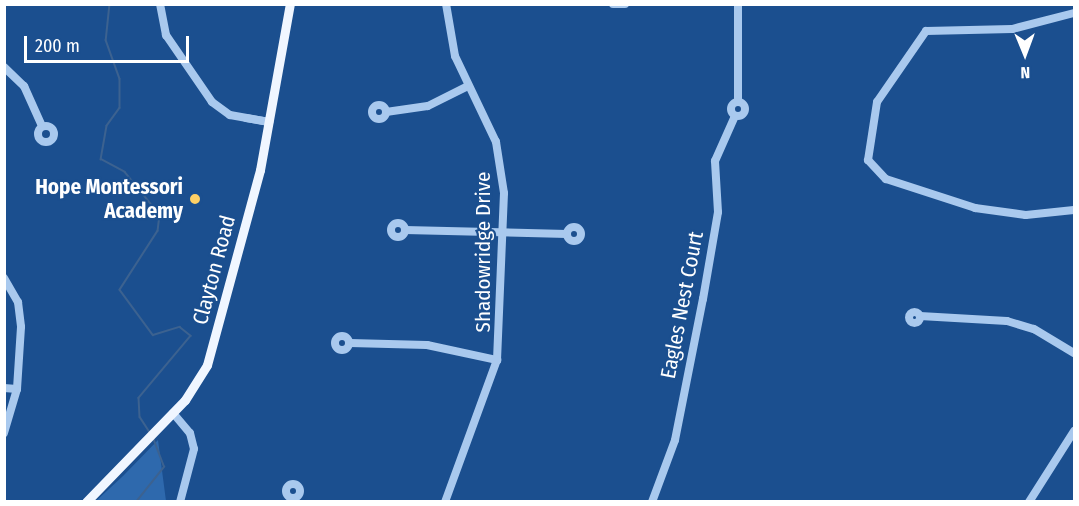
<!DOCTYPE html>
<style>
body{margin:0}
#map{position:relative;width:1079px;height:506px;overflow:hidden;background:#1b4f8f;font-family:"Fira Sans Condensed",sans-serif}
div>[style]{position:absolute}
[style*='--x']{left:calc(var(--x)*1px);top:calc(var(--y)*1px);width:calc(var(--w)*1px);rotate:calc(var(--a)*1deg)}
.green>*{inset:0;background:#2e69ad}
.stream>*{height:1.5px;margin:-0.75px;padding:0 0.75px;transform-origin:0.75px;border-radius:0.75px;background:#3c6290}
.minor>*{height:8px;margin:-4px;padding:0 4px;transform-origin:4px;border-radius:4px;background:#a9c9ee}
.minor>.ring{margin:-4px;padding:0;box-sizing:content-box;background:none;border:8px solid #a9c9ee;border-radius:50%}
.major>*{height:9px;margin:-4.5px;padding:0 4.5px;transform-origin:4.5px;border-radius:4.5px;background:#f0f6ff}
.dots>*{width:16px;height:16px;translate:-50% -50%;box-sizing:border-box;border:3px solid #1b4f8f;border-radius:50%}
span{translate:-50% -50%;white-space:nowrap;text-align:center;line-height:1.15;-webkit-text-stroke:4.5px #1b4f8f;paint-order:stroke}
.poi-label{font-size:21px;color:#fff;font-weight:700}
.right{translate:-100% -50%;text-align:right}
.street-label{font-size:21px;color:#fff}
.frame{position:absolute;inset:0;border:6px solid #fff;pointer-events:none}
.north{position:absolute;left:995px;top:24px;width:60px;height:60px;-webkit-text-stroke:4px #1b4f8f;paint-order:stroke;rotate:179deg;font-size:16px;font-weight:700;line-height:24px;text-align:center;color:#fff}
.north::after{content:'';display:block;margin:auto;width:21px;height:27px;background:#fff;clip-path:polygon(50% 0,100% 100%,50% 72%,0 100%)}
.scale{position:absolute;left:24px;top:36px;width:165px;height:27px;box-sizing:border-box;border:3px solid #fff;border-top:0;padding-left:8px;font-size:18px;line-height:21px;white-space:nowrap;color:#fff;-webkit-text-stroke:4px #1b4f8f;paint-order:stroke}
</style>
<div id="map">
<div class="green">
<i style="clip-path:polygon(158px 440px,166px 501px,96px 501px,123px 476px)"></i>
</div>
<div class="stream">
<i style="--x:110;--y:4;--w:36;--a:96"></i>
<i style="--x:106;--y:40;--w:41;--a:70.3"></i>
<i style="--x:120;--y:79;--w:29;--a:90"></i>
<i style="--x:120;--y:108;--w:22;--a:126"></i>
<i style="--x:107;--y:126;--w:34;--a:100"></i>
<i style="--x:101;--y:159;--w:27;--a:28"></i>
<i style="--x:125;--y:172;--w:55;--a:50.9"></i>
<i style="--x:160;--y:215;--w:16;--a:97"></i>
<i style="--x:158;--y:231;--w:70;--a:122.8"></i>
<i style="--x:120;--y:290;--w:56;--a:53.7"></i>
<i style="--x:153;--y:335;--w:28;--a:-17"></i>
<i style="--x:180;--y:327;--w:14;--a:39"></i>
<i style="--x:191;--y:336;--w:81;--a:130"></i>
<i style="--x:139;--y:398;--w:19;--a:87"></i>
<i style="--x:140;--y:417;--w:17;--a:57"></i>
<i style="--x:136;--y:502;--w:45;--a:-51.3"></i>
<i style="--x:164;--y:467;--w:31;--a:-111"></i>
</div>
<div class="minor">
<i style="--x:160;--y:4;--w:32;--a:79"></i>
<i style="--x:166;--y:35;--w:81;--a:55.5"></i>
<i style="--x:212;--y:102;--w:22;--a:36"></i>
<i style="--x:230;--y:115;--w:40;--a:10"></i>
<i style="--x:613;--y:4;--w:12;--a:0"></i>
<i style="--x:738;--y:4;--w:98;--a:90"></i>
<i style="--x:1074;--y:13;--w:64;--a:165.5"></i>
<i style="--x:1012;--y:29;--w:86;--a:178.7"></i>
<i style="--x:926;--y:31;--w:86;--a:124.6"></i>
<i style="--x:877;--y:102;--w:59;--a:98.8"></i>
<i style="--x:868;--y:160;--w:26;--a:47"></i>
<i style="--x:886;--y:179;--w:94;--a:18"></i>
<i style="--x:975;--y:208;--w:51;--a:7.8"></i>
<i style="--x:1026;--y:215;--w:48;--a:-5.9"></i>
<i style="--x:4;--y:67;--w:28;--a:44"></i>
<i style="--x:24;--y:86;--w:44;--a:65.8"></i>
<i class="ring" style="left:731px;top:102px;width:6px;height:6px"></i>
<i class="ring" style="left:372px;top:105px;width:6px;height:6px"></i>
<i style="--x:386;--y:112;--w:42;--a:-8.1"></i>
<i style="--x:428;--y:106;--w:45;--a:-26.6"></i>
<i style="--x:246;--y:118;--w:23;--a:10"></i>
<i class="ring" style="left:38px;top:126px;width:8px;height:8px"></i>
<i class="ring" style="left:391px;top:223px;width:6px;height:6px"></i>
<i class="ring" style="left:567px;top:227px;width:6px;height:6px"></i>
<i style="--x:405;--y:230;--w:162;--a:1.4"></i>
<i style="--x:4;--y:278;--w:28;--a:60"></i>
<i style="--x:18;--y:302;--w:25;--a:83"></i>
<i style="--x:21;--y:327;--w:62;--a:93.7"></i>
<i style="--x:17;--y:389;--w:46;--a:106.5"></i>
<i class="ring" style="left:908.5px;top:311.5px;width:3px;height:3px"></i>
<i style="--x:920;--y:316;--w:87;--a:3.3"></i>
<i style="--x:1007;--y:321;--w:28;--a:17"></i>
<i style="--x:1034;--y:329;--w:47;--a:31"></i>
<i class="ring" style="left:335px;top:336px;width:6px;height:6px"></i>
<i style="--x:350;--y:343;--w:77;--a:1.5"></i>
<i style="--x:427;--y:345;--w:72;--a:12.1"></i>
<i style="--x:4;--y:388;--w:13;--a:4"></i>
<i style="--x:173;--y:413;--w:26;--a:50"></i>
<i style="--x:190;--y:433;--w:16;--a:76"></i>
<i style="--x:194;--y:449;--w:55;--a:104.8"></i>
<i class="ring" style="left:286px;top:484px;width:6px;height:6px"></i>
<i style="--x:445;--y:502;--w:151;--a:-69.9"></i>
<i style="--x:497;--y:360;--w:167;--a:-87.6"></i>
<i style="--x:504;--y:193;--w:52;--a:-98.9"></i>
<i style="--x:496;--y:142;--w:95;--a:-115.5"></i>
<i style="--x:455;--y:56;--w:53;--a:-99.8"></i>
<i style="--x:652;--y:502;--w:66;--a:-69.6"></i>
<i style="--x:675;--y:440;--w:144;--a:-78.8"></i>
<i style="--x:703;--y:299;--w:88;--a:-80.2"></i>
<i style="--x:718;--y:212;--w:51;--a:-93.4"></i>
<i style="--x:715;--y:161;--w:49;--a:-66"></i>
<i style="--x:1029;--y:502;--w:84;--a:-57.6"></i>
</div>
<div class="major">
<i style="--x:86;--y:502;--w:142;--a:-45.9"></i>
<i style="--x:185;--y:400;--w:41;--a:-57.8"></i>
<i style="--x:207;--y:365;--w:202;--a:-74.8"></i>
<i style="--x:260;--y:170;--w:169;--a:-79.8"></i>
</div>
<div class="dots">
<i style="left:195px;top:199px;background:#ffd166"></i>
</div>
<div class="poi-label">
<span class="right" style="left:183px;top:199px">Hope Montessori<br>Academy</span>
</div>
<div class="street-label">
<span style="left:483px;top:252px;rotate:-90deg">Shadowridge Drive</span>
<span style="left:214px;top:270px;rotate:-75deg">Clayton Road</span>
<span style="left:682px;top:305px;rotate:-79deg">Eagles Nest Court</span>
</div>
<div class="frame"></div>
<div class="north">N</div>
<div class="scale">200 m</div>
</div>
